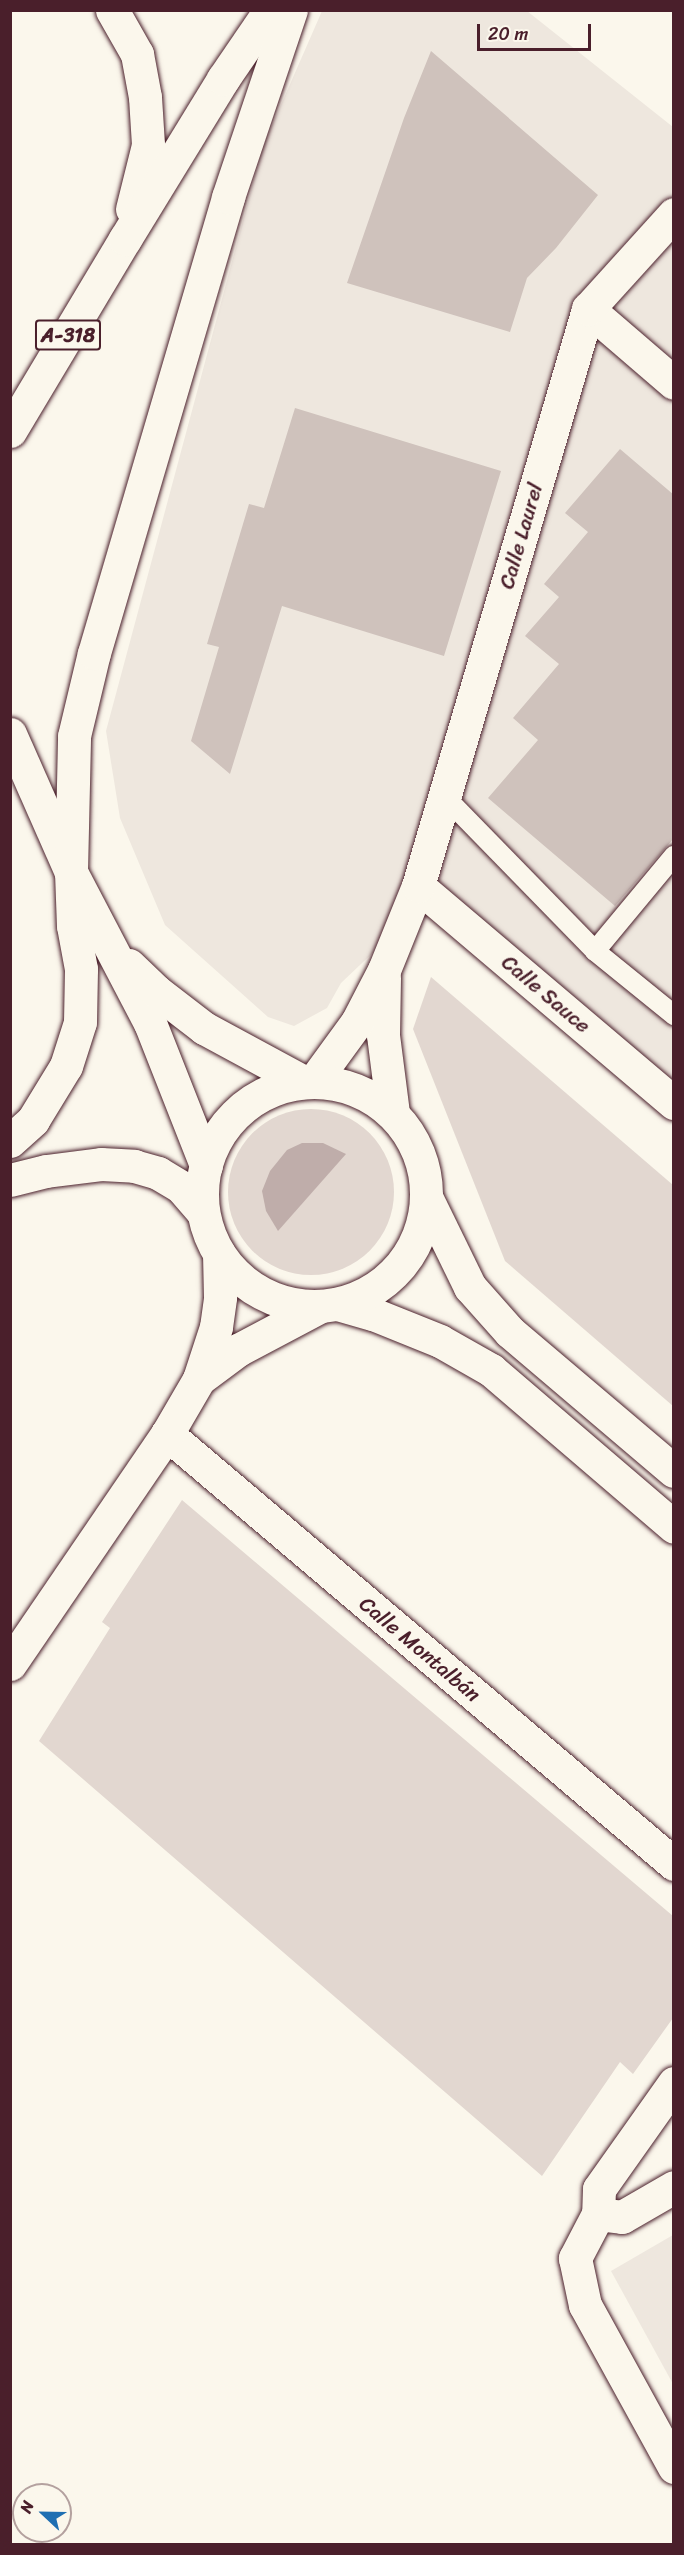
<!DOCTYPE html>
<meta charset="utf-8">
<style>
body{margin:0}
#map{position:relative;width:684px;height:2555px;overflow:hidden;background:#fbf7ec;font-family:Sriracha,sans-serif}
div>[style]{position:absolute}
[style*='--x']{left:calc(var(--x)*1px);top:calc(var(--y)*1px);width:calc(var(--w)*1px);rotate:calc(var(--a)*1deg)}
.built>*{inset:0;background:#eee7de}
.green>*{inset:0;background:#e2d7d0}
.round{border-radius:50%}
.water>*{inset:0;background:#bfadaa}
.building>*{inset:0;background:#cfc2bc}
.roads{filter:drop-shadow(0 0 2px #4a1f2b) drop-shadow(0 0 2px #4a1f2b)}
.service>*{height:20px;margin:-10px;padding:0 10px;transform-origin:10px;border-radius:10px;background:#fbf7ec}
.minor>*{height:33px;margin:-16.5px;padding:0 16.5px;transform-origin:16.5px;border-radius:16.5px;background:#fbf7ec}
.tertiary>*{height:33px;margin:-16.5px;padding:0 16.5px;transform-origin:16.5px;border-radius:16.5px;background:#fbf7ec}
.primary>*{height:33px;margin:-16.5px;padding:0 16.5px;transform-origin:16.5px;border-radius:16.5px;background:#fbf7ec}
.primary>.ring{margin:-16.5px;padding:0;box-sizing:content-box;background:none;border:33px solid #fbf7ec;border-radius:50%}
.trunk>*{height:33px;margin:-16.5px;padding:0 16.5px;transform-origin:16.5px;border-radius:16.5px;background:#fbf7ec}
span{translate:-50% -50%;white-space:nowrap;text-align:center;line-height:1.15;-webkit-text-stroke:5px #fbf7ec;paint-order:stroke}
.shield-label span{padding:2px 4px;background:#fbf7ec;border:2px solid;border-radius:4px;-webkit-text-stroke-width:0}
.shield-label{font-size:20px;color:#4a1f2b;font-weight:700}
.street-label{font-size:21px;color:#4a1f2b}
.frame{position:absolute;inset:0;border:12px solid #4a1f2b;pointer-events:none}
.north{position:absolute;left:12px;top:2483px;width:60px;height:60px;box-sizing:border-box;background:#fbf7ec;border:2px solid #b4a19f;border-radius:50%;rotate:292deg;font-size:16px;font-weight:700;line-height:24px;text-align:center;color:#4a1f2b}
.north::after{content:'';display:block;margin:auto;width:21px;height:27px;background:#1f6fb2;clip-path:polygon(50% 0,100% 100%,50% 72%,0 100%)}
.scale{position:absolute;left:477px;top:24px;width:114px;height:27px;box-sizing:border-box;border:3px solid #4a1f2b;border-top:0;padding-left:8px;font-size:18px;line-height:21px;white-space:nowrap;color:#4a1f2b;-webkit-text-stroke:4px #fbf7ec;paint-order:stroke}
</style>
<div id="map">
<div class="built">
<i style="clip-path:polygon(322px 11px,527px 11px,673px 127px,673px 1089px,440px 889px,341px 983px,327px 1008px,294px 1026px,268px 1017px,165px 925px,120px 818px,106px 731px,263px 146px)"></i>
<i style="clip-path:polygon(673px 2235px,673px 2384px,611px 2271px)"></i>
</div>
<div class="green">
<i style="clip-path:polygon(431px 977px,673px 1185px,673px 1406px,505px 1261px,413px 1029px)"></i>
<i class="round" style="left:228px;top:1109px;width:166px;height:166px"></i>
<i style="clip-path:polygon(182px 1500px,673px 1916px,673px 2018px,633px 2074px,620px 2062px,542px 2176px,39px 1741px,110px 1628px,102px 1622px)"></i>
</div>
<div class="water">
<i style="clip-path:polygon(302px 1143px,323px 1143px,346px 1154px,278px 1231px,266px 1211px,262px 1191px,270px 1171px,287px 1150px)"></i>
</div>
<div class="building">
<i style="clip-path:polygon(431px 51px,598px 195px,556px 248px,527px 278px,510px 332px,347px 283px,404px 118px)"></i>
<i style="clip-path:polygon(295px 408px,501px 471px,444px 656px,282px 606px,230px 774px,191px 741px,219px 647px,207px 644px,249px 504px,264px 508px)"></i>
<i style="clip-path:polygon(620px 449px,674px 495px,674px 838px,615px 906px,488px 798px,538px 740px,513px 718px,559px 664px,525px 636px,559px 597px,544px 584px,588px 532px,565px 513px)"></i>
</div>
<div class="roads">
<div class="service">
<i style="--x:444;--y:796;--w:216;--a:45.7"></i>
<i style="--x:595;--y:951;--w:102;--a:39"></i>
<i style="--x:595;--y:951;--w:124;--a:-50.3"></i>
</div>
<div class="minor">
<i style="--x:588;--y:309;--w:113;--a:40.7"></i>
<i style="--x:418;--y:886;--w:336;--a:40.3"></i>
<i style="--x:384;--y:978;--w:57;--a:91"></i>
<i style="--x:383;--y:1035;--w:79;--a:82.7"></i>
<i style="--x:314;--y:1081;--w:73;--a:-53.9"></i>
<i style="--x:357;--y:1022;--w:59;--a:-62.6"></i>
<i style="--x:384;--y:970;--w:91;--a:-68"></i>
<i style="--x:418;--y:886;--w:602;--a:-73.58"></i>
<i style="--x:588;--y:309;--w:128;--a:-47.8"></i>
<i style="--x:199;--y:1379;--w:49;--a:-36.6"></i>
<i style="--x:238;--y:1350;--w:94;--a:-27.9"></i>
<i style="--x:167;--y:1434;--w:665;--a:40.3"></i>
<i style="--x:10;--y:1664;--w:278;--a:-55.7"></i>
<i style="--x:167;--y:1434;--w:64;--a:-59.8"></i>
<i style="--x:199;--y:1379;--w:55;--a:-71.9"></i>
<i style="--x:216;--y:1327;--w:30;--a:-82"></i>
<i style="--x:220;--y:1297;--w:43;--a:-91.3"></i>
<i style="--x:674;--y:2083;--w:130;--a:125.3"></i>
<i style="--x:599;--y:2189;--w:25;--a:92"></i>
<i style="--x:598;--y:2214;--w:50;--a:117.6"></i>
<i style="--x:575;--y:2258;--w:48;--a:78"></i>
<i style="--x:585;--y:2305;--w:185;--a:61.2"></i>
<i style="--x:598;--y:2214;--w:24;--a:7"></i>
<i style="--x:622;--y:2217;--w:60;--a:-30"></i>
</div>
<div class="tertiary">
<i style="--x:427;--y:1199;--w:98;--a:64"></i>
<i style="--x:470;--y:1287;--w:60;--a:48.4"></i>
<i style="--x:510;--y:1332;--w:215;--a:40.3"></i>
<i style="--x:337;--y:1304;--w:37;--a:16"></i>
<i style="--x:373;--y:1314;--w:72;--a:21.9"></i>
<i style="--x:440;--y:1341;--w:59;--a:29.6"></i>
<i style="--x:491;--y:1370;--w:241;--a:40.6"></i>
</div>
<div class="primary">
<i style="--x:10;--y:734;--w:151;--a:66.2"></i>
<i style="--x:71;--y:872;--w:170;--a:62.4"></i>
<i style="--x:150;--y:1023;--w:153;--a:68.5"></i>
<i style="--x:129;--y:965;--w:37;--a:44"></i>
<i style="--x:156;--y:991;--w:61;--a:37.6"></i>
<i style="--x:204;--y:1028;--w:114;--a:28.4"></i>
<i class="ring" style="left:202px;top:1082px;width:191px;height:191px"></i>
</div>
<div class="trunk">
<i style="--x:112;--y:10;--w:51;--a:60.4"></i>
<i style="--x:137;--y:54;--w:44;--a:79.5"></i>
<i style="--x:145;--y:97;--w:48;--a:86.4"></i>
<i style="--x:148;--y:145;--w:66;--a:104"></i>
<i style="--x:10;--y:431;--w:224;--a:-59.1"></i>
<i style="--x:125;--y:239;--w:188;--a:-58.5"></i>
<i style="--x:223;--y:79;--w:83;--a:-55.7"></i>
<i style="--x:10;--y:1141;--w:31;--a:-42"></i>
<i style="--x:33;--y:1120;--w:63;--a:-58.6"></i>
<i style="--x:66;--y:1066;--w:46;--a:-72.3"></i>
<i style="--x:80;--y:1022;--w:53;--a:-88.9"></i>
<i style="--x:81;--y:969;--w:44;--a:-100.5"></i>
<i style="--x:73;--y:926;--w:54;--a:-92.1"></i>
<i style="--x:71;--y:872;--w:136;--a:-88.7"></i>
<i style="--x:74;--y:736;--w:85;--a:-76.5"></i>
<i style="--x:94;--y:653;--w:475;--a:-73.6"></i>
<i style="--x:228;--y:197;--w:197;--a:-71.4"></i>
<i style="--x:10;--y:1180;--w:37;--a:-14"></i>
<i style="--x:46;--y:1171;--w:55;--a:-7.3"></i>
<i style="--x:101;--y:1164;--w:33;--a:3"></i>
<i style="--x:134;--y:1166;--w:25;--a:16"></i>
<i style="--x:158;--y:1173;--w:27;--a:31"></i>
<i style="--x:181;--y:1187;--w:33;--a:49"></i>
</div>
</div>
<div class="shield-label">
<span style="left:68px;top:335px">A-318</span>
</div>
<div class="street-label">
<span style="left:521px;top:536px;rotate:-74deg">Calle Laurel</span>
<span style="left:546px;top:994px;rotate:40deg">Calle Sauce</span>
<span style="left:420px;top:1649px;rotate:40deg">Calle Montalbán</span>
</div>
<div class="frame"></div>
<div class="north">N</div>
<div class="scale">20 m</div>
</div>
